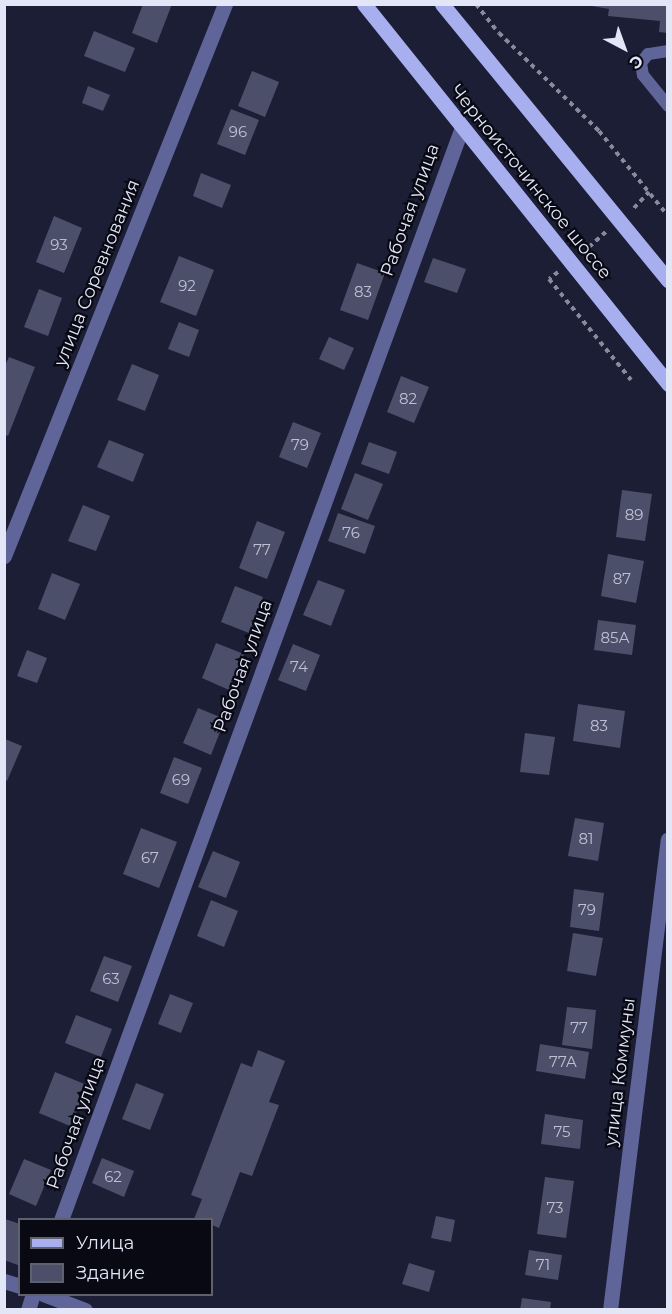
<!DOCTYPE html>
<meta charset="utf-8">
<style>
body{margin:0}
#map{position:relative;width:672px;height:1314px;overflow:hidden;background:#1c1e35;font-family:Montserrat,sans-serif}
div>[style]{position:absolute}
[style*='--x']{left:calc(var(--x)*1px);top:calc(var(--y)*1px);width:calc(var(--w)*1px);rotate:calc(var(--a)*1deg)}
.building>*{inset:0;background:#4b4f69}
.path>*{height:4px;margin-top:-2px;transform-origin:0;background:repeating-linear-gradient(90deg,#888b9e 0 4.5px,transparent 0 9px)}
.service>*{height:12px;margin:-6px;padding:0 6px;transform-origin:6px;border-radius:6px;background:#5f6598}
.minor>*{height:15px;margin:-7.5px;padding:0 7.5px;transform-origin:7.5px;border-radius:7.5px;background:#5f6598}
.primary>*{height:15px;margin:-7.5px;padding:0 7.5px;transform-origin:7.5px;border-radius:7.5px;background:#a7afef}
span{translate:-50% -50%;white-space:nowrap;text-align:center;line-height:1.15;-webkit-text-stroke:4.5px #080913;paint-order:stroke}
.number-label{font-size:15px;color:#bdc0d3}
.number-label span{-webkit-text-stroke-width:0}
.street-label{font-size:18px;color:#e3e6f6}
.frame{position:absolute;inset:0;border:6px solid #e3e6f6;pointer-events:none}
.legend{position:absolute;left:18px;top:1218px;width:195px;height:78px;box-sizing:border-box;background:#080913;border:2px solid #60616e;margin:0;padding:8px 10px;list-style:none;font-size:18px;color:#e3e6f6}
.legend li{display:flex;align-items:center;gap:12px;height:30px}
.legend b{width:30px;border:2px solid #60616e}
.north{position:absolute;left:594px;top:18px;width:60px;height:60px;-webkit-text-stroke:4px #080913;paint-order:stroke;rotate:139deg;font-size:16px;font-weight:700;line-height:24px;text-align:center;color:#e3e6f6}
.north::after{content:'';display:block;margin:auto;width:21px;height:27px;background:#e3e6f6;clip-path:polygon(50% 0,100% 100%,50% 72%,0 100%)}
</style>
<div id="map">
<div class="building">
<i style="clip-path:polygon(143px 4px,172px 4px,157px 43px,132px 33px)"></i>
<i style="clip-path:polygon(580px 4px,668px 4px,668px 33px,659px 32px,660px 21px,608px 16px,609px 9px)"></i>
<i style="clip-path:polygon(94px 31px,135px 48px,125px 72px,84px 56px)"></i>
<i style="clip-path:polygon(252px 71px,279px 82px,265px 117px,238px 106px)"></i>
<i style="clip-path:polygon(88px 86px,110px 95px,103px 111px,82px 103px)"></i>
<i style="clip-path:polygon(231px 109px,259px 120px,245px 155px,217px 144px)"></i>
<i style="clip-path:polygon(201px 173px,231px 185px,222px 208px,193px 196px)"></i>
<i style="clip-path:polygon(54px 216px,82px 228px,64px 273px,36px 262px)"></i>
<i style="clip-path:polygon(179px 256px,214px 270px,196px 316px,160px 302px)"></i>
<i style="clip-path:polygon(433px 258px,466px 269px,457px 293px,424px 282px)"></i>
<i style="clip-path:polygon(357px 263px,385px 273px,368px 320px,340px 310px)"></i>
<i style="clip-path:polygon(39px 289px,62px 298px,48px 336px,24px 327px)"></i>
<i style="clip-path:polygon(179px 322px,199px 330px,189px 357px,168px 349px)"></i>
<i style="clip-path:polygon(329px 337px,354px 348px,344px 370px,319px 359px)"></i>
<i style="clip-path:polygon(9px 357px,35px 367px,8px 436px,4px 434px,4px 368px)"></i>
<i style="clip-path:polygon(132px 364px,159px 375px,145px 411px,117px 400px)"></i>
<i style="clip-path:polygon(401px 376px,429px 387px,414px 423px,387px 412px)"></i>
<i style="clip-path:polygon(293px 422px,321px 433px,307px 468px,279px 457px)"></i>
<i style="clip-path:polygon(109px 440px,144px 454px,133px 482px,97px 467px)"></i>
<i style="clip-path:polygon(369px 442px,397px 452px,389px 474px,361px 464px)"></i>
<i style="clip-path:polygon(355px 473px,383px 484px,368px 520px,341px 509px)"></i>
<i style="clip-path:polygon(622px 490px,652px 494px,645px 541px,616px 537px)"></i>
<i style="clip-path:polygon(83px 505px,110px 516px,96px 551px,68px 541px)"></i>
<i style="clip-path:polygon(338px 513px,375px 526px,365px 554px,328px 541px)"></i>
<i style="clip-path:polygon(257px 521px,285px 532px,267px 579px,239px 568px)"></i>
<i style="clip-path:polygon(608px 554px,644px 561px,636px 603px,601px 596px)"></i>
<i style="clip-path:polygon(52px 573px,80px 584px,65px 620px,38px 609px)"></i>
<i style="clip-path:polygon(318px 580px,345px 590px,331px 626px,303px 615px)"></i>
<i style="clip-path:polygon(235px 586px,263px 597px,249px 633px,221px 622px)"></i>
<i style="clip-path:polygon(598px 620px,636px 625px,632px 655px,594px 650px)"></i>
<i style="clip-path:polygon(216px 643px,244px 654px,229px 690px,202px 678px)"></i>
<i style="clip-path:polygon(293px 644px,320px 655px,306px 691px,278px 680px)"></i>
<i style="clip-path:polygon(27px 650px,47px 658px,37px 683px,17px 676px)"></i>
<i style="clip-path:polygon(578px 704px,625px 711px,620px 748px,573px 741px)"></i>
<i style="clip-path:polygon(198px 708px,225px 719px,211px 755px,183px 743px)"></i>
<i style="clip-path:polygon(525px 733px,555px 737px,549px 775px,520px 772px)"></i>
<i style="clip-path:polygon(5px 739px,22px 746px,7px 781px,5px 780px)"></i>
<i style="clip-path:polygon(174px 757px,202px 768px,188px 804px,160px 793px)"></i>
<i style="clip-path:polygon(575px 818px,604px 823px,598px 861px,568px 856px)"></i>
<i style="clip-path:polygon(141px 828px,177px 842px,159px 888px,123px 874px)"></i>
<i style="clip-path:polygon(213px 851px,240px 862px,226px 898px,198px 887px)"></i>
<i style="clip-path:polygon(574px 889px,604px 893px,599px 931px,570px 927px)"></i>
<i style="clip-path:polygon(211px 900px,238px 911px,224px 947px,197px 936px)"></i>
<i style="clip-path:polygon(573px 933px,603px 938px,596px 976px,567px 971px)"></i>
<i style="clip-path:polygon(104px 956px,132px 966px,118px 1002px,90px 991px)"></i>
<i style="clip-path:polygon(170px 994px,193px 1003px,181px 1033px,158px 1024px)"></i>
<i style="clip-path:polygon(567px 1007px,596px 1010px,592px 1049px,562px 1045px)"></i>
<i style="clip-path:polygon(76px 1015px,112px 1029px,101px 1057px,65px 1043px)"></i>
<i style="clip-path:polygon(540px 1044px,589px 1052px,585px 1079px,536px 1071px)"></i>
<i style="clip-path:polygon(258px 1050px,285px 1061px,269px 1102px,279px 1105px,252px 1176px,240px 1172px,219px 1228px,212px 1225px,212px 1220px,194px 1219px,202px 1199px,191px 1195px,241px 1063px,252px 1067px)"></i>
<i style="clip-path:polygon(55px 1072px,87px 1085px,70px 1126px,39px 1113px)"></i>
<i style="clip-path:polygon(136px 1083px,164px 1094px,150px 1130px,122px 1119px)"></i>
<i style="clip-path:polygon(545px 1114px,583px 1120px,580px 1149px,541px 1144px)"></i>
<i style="clip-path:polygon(102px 1158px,134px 1171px,124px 1197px,92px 1183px)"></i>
<i style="clip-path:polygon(24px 1159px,51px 1170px,36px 1206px,9px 1194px)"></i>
<i style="clip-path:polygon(545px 1177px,574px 1181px,566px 1238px,537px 1234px)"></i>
<i style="clip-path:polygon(436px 1216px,455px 1220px,451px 1242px,431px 1238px)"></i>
<i style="clip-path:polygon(5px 1219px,20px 1224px,18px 1265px,4px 1260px)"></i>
<i style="clip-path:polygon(529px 1250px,562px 1255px,558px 1280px,525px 1275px)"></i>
<i style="clip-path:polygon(409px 1263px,435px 1271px,429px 1292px,402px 1284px)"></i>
<i style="clip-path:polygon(522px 1298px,551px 1302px,550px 1310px,520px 1310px)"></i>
</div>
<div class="path">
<i style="--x:476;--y:4;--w:37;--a:52"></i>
<i style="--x:499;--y:33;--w:140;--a:44.4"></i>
<i style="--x:599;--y:131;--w:109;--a:50.9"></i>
<i style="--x:634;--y:208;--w:22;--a:-47"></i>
<i style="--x:589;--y:247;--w:24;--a:-42"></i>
<i style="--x:558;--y:272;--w:11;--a:142"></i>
<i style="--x:549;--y:279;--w:130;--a:50.9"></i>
</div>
<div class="service">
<i style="--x:668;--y:51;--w:20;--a:171"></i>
<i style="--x:648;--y:54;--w:11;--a:128"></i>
<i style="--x:641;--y:63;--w:12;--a:81"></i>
<i style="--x:643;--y:75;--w:40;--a:51"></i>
</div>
<div class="minor">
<i style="--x:4;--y:556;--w:595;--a:-68.18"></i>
<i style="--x:61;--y:1220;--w:1164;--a:-69.85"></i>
<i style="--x:4;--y:1281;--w:17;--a:17"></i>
<i style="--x:43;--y:1294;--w:45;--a:20.9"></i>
<i style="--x:28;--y:1310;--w:17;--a:-73"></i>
<i style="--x:610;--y:1310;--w:474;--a:-83"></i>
</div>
<div class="primary">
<i style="--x:364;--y:4;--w:487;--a:51.3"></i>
<i style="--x:442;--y:4;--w:357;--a:50.7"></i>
</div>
<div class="number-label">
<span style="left:238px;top:132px">96</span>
<span style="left:59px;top:245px">93</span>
<span style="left:187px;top:286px">92</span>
<span style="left:363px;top:292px">83</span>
<span style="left:408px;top:399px">82</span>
<span style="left:300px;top:445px">79</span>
<span style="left:634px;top:515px">89</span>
<span style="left:351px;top:533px">76</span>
<span style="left:262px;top:550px">77</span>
<span style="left:622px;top:579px">87</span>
<span style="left:615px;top:638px">85А</span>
<span style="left:299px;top:667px">74</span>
<span style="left:599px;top:726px">83</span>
<span style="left:181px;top:780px">69</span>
<span style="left:586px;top:839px">81</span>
<span style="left:150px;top:858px">67</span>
<span style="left:587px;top:910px">79</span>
<span style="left:111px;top:979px">63</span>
<span style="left:579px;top:1028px">77</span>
<span style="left:563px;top:1062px">77А</span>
<span style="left:562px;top:1132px">75</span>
<span style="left:113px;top:1177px">62</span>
<span style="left:555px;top:1208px">73</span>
<span style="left:543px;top:1265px">71</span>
</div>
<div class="street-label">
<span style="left:531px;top:182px;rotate:51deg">Черноисточинское шоссе</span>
<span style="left:410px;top:210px;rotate:-70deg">Рабочая улица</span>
<span style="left:97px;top:273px;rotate:-68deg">улица Соревнования</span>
<span style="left:243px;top:666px;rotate:-70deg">Рабочая улица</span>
<span style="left:620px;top:1072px;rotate:-83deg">улица Коммуны</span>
<span style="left:76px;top:1123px;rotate:-70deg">Рабочая улица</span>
</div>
<div class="frame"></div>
<ul class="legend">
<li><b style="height:8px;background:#a7afef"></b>Улица</li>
<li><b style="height:16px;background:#4b4f69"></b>Здание</li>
</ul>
<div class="north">С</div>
</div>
